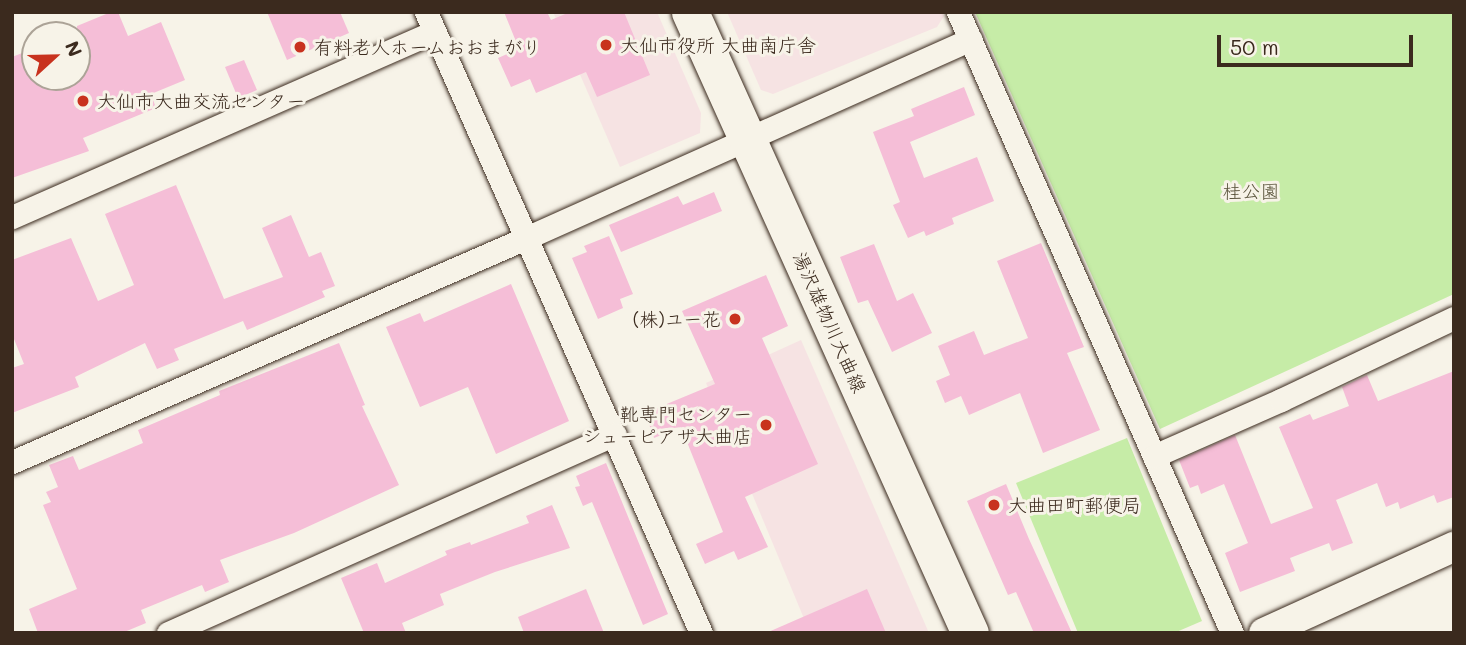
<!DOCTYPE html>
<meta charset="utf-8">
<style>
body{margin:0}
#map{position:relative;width:1466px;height:645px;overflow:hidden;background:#f7f3e8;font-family:Mali,"Klee One",sans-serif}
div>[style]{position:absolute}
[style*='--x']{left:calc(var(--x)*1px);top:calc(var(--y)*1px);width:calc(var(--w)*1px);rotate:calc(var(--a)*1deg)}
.built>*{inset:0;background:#f6e3e3}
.green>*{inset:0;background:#c6eca7}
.building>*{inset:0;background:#f5bed7}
.roads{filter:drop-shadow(0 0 2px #3b2a1e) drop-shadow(0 0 2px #3b2a1e)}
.minor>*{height:23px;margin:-11.5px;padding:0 11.5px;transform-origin:11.5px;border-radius:11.5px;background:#f7f3e8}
.tertiary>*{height:30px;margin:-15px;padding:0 15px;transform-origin:15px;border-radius:15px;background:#f7f3e8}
.primary>*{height:37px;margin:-18.5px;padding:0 18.5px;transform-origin:18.5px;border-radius:18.5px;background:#f7f3e8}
.dots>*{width:19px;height:19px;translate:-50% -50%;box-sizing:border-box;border:4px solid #f7f3e8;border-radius:50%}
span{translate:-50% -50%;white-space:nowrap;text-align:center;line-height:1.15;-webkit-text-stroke:6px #f7f3e8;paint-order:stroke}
.poi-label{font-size:19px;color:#3b2a1e}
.left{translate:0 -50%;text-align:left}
.right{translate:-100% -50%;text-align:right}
.park-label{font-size:19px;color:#575139}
.street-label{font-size:19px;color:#3b2a1e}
.frame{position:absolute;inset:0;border:14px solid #3b2a1e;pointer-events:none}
.north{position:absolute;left:21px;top:21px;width:70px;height:70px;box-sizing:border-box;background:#f7f3e8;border:2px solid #aca397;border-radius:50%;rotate:68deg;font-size:19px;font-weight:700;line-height:28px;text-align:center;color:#3b2a1e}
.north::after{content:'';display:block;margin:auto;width:24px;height:32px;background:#c8321e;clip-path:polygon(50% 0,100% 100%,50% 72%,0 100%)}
.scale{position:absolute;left:1217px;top:35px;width:196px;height:32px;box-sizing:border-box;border:4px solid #3b2a1e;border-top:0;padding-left:9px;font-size:21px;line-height:24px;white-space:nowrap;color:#3b2a1e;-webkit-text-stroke:5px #f7f3e8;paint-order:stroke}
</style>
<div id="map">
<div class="built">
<i style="clip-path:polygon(553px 12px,657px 12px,701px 113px,700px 133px,620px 167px)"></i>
<i style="clip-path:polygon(727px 12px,942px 12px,944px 16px,937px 27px,773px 94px,761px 90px)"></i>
<i style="clip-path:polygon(801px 340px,929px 633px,810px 633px,706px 383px)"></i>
</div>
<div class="green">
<i style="clip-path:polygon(975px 12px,1454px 12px,1454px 294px,1160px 429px)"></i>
<i style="clip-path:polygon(1127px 438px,1202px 621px,1174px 633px,1078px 633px,1016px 483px)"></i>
</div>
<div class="building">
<i style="clip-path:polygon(111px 12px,118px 12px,128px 36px,161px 22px,185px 80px,151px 94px,156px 108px,83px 138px,89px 151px,12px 178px,12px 57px,35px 48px,35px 77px,77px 77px,77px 26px)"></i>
<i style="clip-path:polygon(267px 12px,340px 12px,349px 33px,287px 60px)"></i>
<i style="clip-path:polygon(504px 12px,547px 12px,551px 20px,570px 12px,624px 12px,650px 75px,597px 97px,586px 72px,536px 93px,530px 79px,511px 87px,498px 58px,519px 49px)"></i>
<i style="clip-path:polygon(244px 60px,257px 90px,238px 98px,225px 67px)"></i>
<i style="clip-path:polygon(964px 87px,975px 115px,910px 142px,924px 178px,977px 157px,994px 201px,952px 218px,954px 224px,926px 236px,924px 231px,908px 238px,893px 205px,900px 202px,873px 132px,914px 116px,911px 109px)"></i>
<i style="clip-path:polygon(176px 185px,224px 299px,283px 277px,262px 228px,291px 215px,309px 257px,321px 252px,335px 286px,322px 291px,325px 297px,290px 312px,247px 330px,243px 321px,174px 349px,179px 360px,157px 369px,145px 343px,75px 377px,79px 387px,12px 413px,12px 368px,24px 364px,12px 334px,12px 260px,71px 238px,98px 301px,134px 285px,105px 214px)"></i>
<i style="clip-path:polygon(714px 192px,722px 211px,621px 252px,609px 225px,678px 196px,683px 205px)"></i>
<i style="clip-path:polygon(609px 236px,633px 294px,620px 299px,623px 308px,598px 319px,572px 258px,587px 252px,584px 246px)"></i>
<i style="clip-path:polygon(1041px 243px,1084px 347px,1067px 353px,1100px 430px,1043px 453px,1020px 393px,969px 415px,961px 396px,945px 403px,936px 381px,950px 375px,938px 346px,974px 331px,984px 355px,1028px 338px,997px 261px)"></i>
<i style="clip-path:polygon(874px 244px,897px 301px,913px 293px,932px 333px,892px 352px,868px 300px,858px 303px,840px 257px)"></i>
<i style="clip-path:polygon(766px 275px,788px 326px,762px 338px,818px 464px,745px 497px,768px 547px,738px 560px,734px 551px,705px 564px,696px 544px,723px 532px,681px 427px,654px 438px,645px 413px,715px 384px,682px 311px)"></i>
<i style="clip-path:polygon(511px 284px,569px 421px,496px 454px,468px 387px,420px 407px,386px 327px,420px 313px,424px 322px)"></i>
<i style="clip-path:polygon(339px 343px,365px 405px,362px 406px,399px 485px,294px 533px,220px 560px,229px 582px,205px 592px,202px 585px,141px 610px,146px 623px,122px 633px,38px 633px,29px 609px,77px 589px,43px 505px,51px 502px,46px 492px,58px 487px,49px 465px,73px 456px,79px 470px,143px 443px,138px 430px,220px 395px,219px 391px)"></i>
<i style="clip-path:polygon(1454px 371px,1454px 497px,1437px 503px,1434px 495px,1400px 509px,1398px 502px,1386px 507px,1377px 483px,1336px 500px,1353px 543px,1332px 551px,1329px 543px,1290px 558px,1295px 571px,1240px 592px,1225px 553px,1248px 543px,1224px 484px,1201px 494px,1198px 485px,1190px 488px,1179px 460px,1235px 435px,1271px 524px,1313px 508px,1279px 427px,1310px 414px,1313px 420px,1349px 406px,1342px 387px,1367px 375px,1378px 401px)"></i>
<i style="clip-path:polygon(606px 463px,668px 614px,643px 625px,592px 502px,583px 506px,575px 487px,580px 486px,576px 476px)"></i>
<i style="clip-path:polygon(1006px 484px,1029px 539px,1072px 633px,1034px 633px,1016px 592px,1008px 595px,967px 501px)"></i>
<i style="clip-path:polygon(552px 505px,570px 548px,495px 572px,440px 594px,444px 605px,402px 623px,406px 633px,364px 633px,341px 578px,377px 563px,385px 583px,447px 555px,445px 551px,470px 542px,471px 545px,529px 523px,526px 516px)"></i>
<i style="clip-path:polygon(586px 589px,604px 633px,524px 633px,518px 617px)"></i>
<i style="clip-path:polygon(867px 589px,886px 633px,766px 633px)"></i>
</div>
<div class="roads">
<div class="minor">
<i style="--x:426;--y:12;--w:679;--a:66.11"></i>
<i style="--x:958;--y:12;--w:679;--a:66.19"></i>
<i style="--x:12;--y:217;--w:461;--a:-23.7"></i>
<i style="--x:1154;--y:456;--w:139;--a:-23.8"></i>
<i style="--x:1281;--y:400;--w:191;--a:-25.4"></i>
<i style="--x:12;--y:462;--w:561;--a:-23.55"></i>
<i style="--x:526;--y:238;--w:487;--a:-24.1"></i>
<i style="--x:168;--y:633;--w:489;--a:-24"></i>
</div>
<div class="tertiary">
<i style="--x:1264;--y:633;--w:209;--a:-24.4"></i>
</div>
<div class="primary">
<i style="--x:690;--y:12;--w:681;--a:65.73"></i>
</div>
</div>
<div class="dots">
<i style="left:606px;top:45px;background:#c8321e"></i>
<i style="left:300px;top:47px;background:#c8321e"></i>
<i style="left:83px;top:101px;background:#c8321e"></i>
<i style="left:735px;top:319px;background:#c8321e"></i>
<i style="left:766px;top:425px;background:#c8321e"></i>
<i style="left:994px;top:505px;background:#c8321e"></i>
</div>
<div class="poi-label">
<span class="left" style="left:620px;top:45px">大仙市役所 大曲南庁舎</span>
<span class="left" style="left:314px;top:47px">有料老人ホームおおまがり</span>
<span class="left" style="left:97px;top:101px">大仙市大曲交流センター</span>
<span class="right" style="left:721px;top:319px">(株)ユー花</span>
<span class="right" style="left:752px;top:425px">靴専門センター<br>シューピアザ大曲店</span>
<span class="left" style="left:1008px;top:505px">大曲田町郵便局</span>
</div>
<div class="park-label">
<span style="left:1251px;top:191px">桂公園</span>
</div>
<div class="street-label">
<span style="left:830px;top:322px;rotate:66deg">湯沢雄物川大曲線</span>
</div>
<div class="frame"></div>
<div class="north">N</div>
<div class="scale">50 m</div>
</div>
